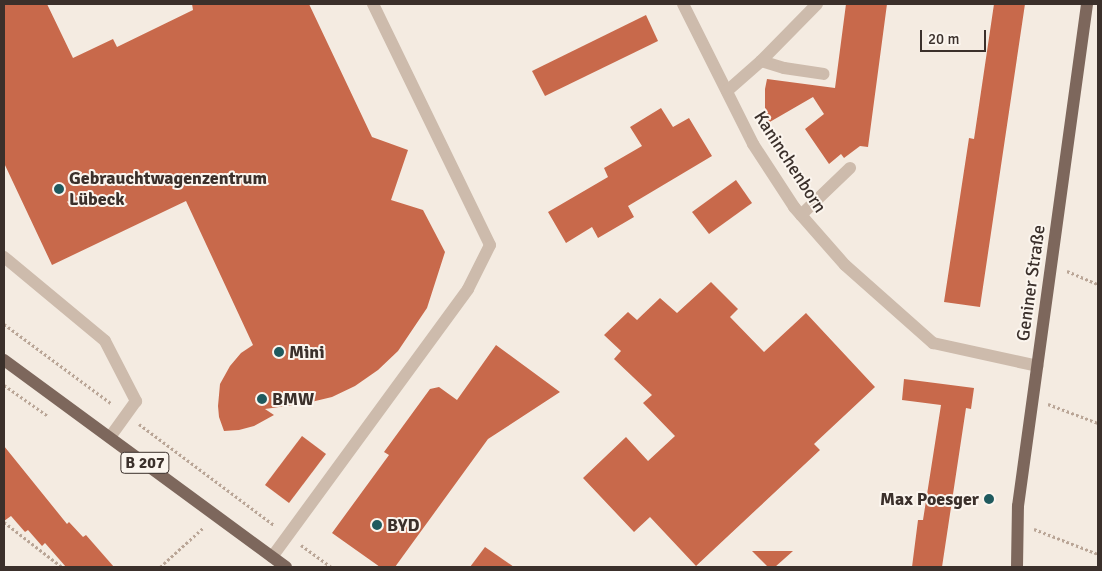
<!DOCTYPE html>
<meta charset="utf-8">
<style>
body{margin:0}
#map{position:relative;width:1102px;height:571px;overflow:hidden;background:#f4ebe1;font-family:Signika,sans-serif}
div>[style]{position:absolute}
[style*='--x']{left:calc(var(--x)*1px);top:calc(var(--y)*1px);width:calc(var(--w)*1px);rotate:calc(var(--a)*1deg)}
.building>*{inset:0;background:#c8694b}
.path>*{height:3px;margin-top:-1.5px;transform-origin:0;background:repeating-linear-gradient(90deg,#b9a596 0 2.5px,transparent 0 5px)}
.minor>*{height:12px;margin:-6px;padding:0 6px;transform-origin:6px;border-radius:6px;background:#cdbbac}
.major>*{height:12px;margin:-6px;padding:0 6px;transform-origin:6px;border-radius:6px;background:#7d675c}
.dots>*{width:14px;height:14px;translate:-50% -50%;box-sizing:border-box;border:2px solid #fbf5ee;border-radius:50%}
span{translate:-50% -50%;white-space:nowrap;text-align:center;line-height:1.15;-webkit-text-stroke:4px #fbf5ee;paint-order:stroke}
.shield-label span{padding:1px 4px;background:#fbf5ee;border:1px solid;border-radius:4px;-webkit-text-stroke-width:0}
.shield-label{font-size:16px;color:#3b302b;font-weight:700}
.street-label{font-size:18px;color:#3b302b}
.poi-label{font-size:18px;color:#3b302b;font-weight:700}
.left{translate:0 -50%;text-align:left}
.right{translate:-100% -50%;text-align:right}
.frame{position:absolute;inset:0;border:5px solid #3b302b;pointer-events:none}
.scale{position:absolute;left:920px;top:30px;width:66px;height:22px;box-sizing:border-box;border:2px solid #3b302b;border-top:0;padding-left:6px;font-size:15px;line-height:18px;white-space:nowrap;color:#3b302b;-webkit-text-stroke:4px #fbf5ee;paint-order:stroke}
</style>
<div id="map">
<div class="building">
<i style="clip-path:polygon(4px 4px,47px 4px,73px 58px,113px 39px,117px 47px,193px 10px,192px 4px,309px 4px,372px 137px,408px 150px,391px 200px,423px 210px,445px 252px,427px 308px,398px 351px,378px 370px,355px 386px,332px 397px,307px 403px,265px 409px,274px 415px,254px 426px,239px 430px,224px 431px,219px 417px,218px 406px,220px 384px,230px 366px,241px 353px,253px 345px,186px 201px,52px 265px,4px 163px)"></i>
<i style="clip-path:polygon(846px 4px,887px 4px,868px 147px,860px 146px,844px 158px,841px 154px,829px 164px,805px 129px,824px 114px,813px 97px,768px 123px,765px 109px,765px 89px,767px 79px,835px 88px)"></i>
<i style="clip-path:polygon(994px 4px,1025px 4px,980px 307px,944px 302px,969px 138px,974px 139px)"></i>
<i style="clip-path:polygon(646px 15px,658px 41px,545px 96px,532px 71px)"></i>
<i style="clip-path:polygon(661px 108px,673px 127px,689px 118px,712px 156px,628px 206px,634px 217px,598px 238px,592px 227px,566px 243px,548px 212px,608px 177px,604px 168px,642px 146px,630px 127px)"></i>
<i style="clip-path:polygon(736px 180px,752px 203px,709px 234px,692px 212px)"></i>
<i style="clip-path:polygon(711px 282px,738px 309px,730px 317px,764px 352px,806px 313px,875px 387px,814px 444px,820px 450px,696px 566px,650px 517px,634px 532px,583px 478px,626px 437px,648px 461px,675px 436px,643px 403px,652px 395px,614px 359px,621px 351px,604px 335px,628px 312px,637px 320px,660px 298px,677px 313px)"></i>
<i style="clip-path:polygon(496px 345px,560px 392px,488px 439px,395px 567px,380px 567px,332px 533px,389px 455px,384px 452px,430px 389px,439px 387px,457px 400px)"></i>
<i style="clip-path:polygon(904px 379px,974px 388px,971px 409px,966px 408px,942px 567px,912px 567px,918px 520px,923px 520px,941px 405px,902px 400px)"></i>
<i style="clip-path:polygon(302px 436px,326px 454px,289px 503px,265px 485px)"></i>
<i style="clip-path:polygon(4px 446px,67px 524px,69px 522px,83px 537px,86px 535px,114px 567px,66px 567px,45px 543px,42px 546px,28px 530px,25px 532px,11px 516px,4px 521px)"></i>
<i style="clip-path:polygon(485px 547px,514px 567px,470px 567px)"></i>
<i style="clip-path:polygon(752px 551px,793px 551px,775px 567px,768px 567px)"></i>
</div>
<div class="path">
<i style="--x:1067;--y:271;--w:34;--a:23"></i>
<i style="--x:4;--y:324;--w:134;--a:36.5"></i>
<i style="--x:4;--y:385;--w:54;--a:35.2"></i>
<i style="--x:1048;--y:404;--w:53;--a:20.8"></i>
<i style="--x:139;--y:424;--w:169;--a:36.8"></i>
<i style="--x:4;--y:522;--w:73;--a:37.8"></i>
<i style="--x:1034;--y:529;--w:69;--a:21.3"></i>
<i style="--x:301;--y:545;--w:37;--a:36"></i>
<i style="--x:160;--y:567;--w:59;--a:-42.3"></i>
</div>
<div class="minor">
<i style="--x:683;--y:4;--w:157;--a:63.4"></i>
<i style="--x:753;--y:144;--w:75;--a:56.9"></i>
<i style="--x:794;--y:207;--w:77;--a:48.7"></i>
<i style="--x:845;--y:265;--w:118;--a:41.6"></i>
<i style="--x:933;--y:343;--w:107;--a:12.4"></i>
<i style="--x:761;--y:61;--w:24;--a:17"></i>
<i style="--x:784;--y:68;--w:40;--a:8.5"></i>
<i style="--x:727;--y:91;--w:45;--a:-41.4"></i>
<i style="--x:761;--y:61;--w:80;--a:-45.5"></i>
<i style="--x:801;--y:215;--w:68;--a:-43.8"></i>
<i style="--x:4;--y:257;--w:131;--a:39.7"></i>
<i style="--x:105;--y:341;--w:68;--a:62.7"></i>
<i style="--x:136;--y:401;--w:44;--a:125.8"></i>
<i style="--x:272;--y:557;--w:332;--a:-53.8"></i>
<i style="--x:468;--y:289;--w:49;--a:-63.4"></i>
<i style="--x:490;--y:245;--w:268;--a:-115.9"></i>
</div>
<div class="major">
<i style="--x:4;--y:360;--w:350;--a:36.3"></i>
<i style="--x:1017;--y:567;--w:61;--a:-89.1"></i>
<i style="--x:1018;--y:506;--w:507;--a:-82.17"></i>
</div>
<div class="dots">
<i style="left:59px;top:189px;background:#1f5a5e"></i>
<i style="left:279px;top:352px;background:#1f5a5e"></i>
<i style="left:262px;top:399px;background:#1f5a5e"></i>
<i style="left:989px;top:499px;background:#1f5a5e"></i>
<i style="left:377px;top:525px;background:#1f5a5e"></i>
</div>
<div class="shield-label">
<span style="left:145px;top:463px">B 207</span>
</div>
<div class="street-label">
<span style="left:790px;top:162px;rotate:57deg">Kaninchenborn</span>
<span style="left:1031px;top:283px;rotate:-82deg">Geniner Straße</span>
</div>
<div class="poi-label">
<span class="left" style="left:69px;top:189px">Gebrauchtwagenzentrum<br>Lübeck</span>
<span class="left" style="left:289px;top:352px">Mini</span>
<span class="left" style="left:272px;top:399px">BMW</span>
<span class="right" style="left:979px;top:499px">Max Poesger</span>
<span class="left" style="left:387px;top:525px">BYD</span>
</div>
<div class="frame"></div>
<div class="scale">20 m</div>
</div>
